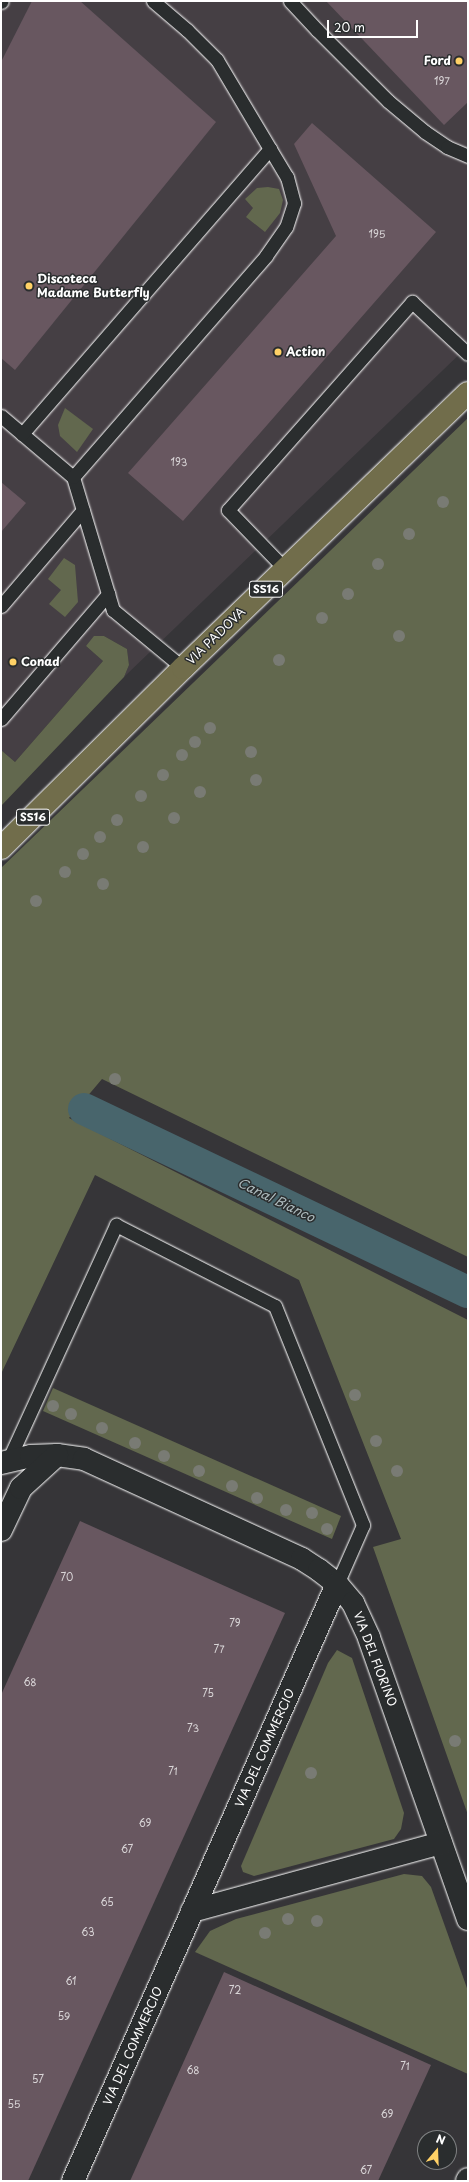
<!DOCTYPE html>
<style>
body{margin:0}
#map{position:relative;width:469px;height:2182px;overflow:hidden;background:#363538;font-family:"Playpen Sans",sans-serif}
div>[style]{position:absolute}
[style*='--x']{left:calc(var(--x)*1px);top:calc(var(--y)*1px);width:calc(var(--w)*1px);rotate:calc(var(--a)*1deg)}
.built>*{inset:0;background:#453f44}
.green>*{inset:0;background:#62684e}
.canal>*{height:32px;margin:-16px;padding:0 16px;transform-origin:16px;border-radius:16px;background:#48656c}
.building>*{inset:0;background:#685760}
.roads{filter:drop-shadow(0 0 1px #fff) drop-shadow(0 0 1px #fff)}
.service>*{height:13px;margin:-6.5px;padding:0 6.5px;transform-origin:6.5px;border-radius:6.5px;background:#2a2d2e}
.minor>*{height:22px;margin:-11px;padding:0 11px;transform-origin:11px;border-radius:11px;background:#2a2d2e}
.primary>*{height:22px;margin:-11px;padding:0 11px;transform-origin:11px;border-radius:11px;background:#716d4b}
.trees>*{width:12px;height:12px;margin:-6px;border-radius:50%;background:#797b74}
.dots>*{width:11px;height:11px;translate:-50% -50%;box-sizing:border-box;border:2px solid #2a2d2e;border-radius:50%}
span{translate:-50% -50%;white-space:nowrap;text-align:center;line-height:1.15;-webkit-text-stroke:3px #2a2d2e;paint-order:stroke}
.number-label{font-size:10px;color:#d9d5d7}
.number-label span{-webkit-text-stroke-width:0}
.shield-label span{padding:1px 3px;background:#2a2d2e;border:1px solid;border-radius:3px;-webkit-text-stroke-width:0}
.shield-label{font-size:11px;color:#fff;font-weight:700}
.poi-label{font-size:12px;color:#fff;font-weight:700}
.right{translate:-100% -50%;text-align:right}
.left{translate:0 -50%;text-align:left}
.street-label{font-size:12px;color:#fff}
.water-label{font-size:13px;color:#adbabd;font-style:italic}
.frame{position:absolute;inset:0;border:2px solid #fff;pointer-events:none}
.north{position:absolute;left:417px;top:2130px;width:40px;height:40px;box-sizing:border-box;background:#2a2d2e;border:1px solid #7f8182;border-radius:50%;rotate:19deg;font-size:11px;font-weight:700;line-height:16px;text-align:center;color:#fff}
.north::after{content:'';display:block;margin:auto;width:14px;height:18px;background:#ffd166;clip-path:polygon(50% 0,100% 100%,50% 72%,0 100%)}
.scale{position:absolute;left:327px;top:20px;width:91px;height:18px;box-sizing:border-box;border:2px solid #fff;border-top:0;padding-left:5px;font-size:12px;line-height:14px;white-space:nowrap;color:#fff;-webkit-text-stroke:3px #2a2d2e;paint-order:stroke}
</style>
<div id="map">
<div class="built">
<i style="clip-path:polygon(1px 1px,468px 1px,468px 346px,124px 677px,129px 665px,127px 649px,104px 636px,86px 646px,103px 661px,15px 762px,1px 750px)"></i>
</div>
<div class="green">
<i style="clip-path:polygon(268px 187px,279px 189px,283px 200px,280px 213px,265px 232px,246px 217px,253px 208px,245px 199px,257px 188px)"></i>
<i style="clip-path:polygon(65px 408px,93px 429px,77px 452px,60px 436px,58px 425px)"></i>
<i style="clip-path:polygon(468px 418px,468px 1257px,102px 1079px,69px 1118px,468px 1320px,468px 1815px,373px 1547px,401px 1539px,299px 1280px,95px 1175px,1px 1374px,1px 868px)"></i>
<i style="clip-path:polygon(64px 558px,75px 565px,78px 602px,65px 617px,49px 604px,61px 590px,48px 579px)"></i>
<i style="clip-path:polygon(94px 636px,104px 636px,127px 649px,129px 665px,124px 677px,1px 806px,1px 750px,15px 762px,103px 661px,86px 646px)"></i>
<i style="clip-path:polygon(53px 1388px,341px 1516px,332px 1539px,43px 1411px)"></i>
<i style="clip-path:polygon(337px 1650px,352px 1658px,404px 1813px,401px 1829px,394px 1839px,254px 1876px,243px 1872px,241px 1866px,328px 1663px)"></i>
<i style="clip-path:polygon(404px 1874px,422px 1876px,431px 1887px,468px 1991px,468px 2074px,195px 1952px,210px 1931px,236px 1919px)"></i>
</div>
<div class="canal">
<i style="--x:84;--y:1109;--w:425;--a:25.5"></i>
</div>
<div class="building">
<i style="clip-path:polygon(32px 1px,80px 1px,216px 122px,15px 370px,1px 358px,1px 62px)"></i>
<i style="clip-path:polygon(326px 1px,468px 1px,468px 102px,444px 125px)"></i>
<i style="clip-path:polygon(312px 123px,436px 232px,183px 521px,128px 473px,336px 236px,294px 144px)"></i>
<i style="clip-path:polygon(1px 482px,26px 503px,1px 532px)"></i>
<i style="clip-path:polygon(80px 1521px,285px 1613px,28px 2181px,1px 2181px,1px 1695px)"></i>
<i style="clip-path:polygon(224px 1972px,431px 2065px,378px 2181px,130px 2181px)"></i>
</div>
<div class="roads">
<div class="service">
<i style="--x:153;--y:1;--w:45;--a:40.5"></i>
<i style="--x:187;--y:30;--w:42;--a:45"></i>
<i style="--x:217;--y:60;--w:104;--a:59.2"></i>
<i style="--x:290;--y:1;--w:40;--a:47"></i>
<i style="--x:317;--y:30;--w:100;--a:45"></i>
<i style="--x:388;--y:101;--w:48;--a:40"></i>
<i style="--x:425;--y:132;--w:27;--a:34"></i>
<i style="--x:447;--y:147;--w:23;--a:23"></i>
<i style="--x:1;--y:2;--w:1;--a:-45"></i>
<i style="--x:1;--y:416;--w:94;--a:40.3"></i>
<i style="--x:73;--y:477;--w:139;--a:73.3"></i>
<i style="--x:113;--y:610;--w:91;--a:39.6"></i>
<i style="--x:22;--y:434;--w:378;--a:-49"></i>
<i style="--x:270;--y:149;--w:33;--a:59"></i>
<i style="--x:287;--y:177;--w:27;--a:75"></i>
<i style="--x:294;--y:203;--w:25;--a:108"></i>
<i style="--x:286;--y:227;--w:35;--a:125"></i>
<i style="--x:266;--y:256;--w:293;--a:131.1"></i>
<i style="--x:285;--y:569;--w:82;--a:-134"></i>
<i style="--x:228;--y:510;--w:278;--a:-48.5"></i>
<i style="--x:412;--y:302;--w:76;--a:42.9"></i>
<i style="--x:1;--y:606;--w:126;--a:-49.5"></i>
<i style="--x:1;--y:719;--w:165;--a:-49.4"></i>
<i style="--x:10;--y:1462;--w:2;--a:-153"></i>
<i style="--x:8;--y:1461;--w:260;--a:-65.4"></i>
<i style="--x:116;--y:1225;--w:178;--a:27"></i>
<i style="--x:275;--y:1306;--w:236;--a:68.1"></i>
<i style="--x:363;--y:1525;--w:64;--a:113.8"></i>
</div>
<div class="minor">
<i style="--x:1;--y:1463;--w:31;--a:-13"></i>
<i style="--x:31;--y:1456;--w:26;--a:-2"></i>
<i style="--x:57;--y:1455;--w:27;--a:8"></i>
<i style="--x:84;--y:1459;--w:240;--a:24.6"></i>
<i style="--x:302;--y:1559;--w:20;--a:33"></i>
<i style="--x:319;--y:1570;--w:23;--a:38"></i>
<i style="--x:337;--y:1584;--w:25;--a:50"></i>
<i style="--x:353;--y:1603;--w:38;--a:65"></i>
<i style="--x:369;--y:1638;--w:298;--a:70.6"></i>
<i style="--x:1;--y:1530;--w:47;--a:-64.5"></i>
<i style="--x:21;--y:1488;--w:49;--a:-42.5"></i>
<i style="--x:192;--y:1911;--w:258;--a:-15.3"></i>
<i style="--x:73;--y:2181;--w:653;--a:-66.14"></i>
<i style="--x:467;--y:2181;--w:2;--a:-63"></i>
</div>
<div class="primary">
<i style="--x:1;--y:848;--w:256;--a:-44.7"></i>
<i style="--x:183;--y:668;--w:396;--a:-44"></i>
</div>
</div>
<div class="trees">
<i style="left:443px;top:502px"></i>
<i style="left:409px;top:534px"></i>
<i style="left:378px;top:564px"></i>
<i style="left:348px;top:594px"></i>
<i style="left:322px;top:618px"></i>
<i style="left:399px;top:636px"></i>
<i style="left:279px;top:660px"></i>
<i style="left:210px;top:728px"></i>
<i style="left:195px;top:742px"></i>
<i style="left:251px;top:752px"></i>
<i style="left:182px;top:755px"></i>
<i style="left:163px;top:775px"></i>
<i style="left:256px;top:780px"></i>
<i style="left:200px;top:792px"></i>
<i style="left:141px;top:796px"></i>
<i style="left:174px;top:818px"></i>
<i style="left:117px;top:820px"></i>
<i style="left:100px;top:837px"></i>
<i style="left:143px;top:847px"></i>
<i style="left:83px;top:854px"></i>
<i style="left:65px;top:872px"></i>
<i style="left:103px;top:884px"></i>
<i style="left:36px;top:901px"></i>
<i style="left:115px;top:1079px"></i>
<i style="left:355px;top:1395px"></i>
<i style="left:53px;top:1406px"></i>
<i style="left:71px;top:1414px"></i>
<i style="left:102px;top:1428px"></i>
<i style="left:376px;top:1441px"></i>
<i style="left:135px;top:1443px"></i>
<i style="left:164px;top:1456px"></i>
<i style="left:199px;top:1471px"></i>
<i style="left:397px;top:1471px"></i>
<i style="left:232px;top:1486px"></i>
<i style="left:257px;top:1498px"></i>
<i style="left:286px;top:1510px"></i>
<i style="left:312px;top:1513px"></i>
<i style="left:327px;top:1529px"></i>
<i style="left:455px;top:1741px"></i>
<i style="left:311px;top:1773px"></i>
<i style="left:288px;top:1919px"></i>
<i style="left:317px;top:1921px"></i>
<i style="left:265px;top:1933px"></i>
</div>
<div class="dots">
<i style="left:459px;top:61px;background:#ffd166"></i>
<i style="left:29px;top:286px;background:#ffd166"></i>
<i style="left:278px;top:352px;background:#ffd166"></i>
<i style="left:13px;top:662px;background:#ffd166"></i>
</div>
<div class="number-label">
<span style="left:442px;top:81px">197</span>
<span style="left:377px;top:234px">195</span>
<span style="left:179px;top:462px">193</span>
<span style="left:67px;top:1577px">70</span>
<span style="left:235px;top:1623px">79</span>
<span style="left:219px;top:1649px">77</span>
<span style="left:30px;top:1682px">68</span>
<span style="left:208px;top:1693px">75</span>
<span style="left:193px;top:1728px">73</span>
<span style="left:173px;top:1771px">71</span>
<span style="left:145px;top:1823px">69</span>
<span style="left:127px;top:1849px">67</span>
<span style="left:107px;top:1902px">65</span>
<span style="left:88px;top:1932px">63</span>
<span style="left:71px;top:1981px">61</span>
<span style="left:235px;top:1990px">72</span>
<span style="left:64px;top:2016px">59</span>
<span style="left:405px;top:2066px">71</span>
<span style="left:193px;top:2070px">68</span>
<span style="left:38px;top:2079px">57</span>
<span style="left:14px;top:2104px">55</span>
<span style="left:387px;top:2114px">69</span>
<span style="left:366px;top:2170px">67</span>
</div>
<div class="shield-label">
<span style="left:266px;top:589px">SS16</span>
<span style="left:33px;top:817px">SS16</span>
</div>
<div class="poi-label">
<span class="right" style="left:451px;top:61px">Ford</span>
<span class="left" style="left:37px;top:286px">Discoteca<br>Madame Butterfly</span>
<span class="left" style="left:286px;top:352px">Action</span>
<span class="left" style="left:21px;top:662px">Conad</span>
</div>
<div class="street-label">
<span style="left:216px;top:636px;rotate:-44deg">VIA PADOVA</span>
<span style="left:375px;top:1659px;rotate:69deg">VIA DEL FIORINO</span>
<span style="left:265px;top:1748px;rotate:-66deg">VIA DEL COMMERCIO</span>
<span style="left:133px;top:2046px;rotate:-66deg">VIA DEL COMMERCIO</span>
</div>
<div class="water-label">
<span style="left:276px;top:1200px;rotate:26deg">Canal Bianco</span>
</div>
<div class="frame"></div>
<div class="north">N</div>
<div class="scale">20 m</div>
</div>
